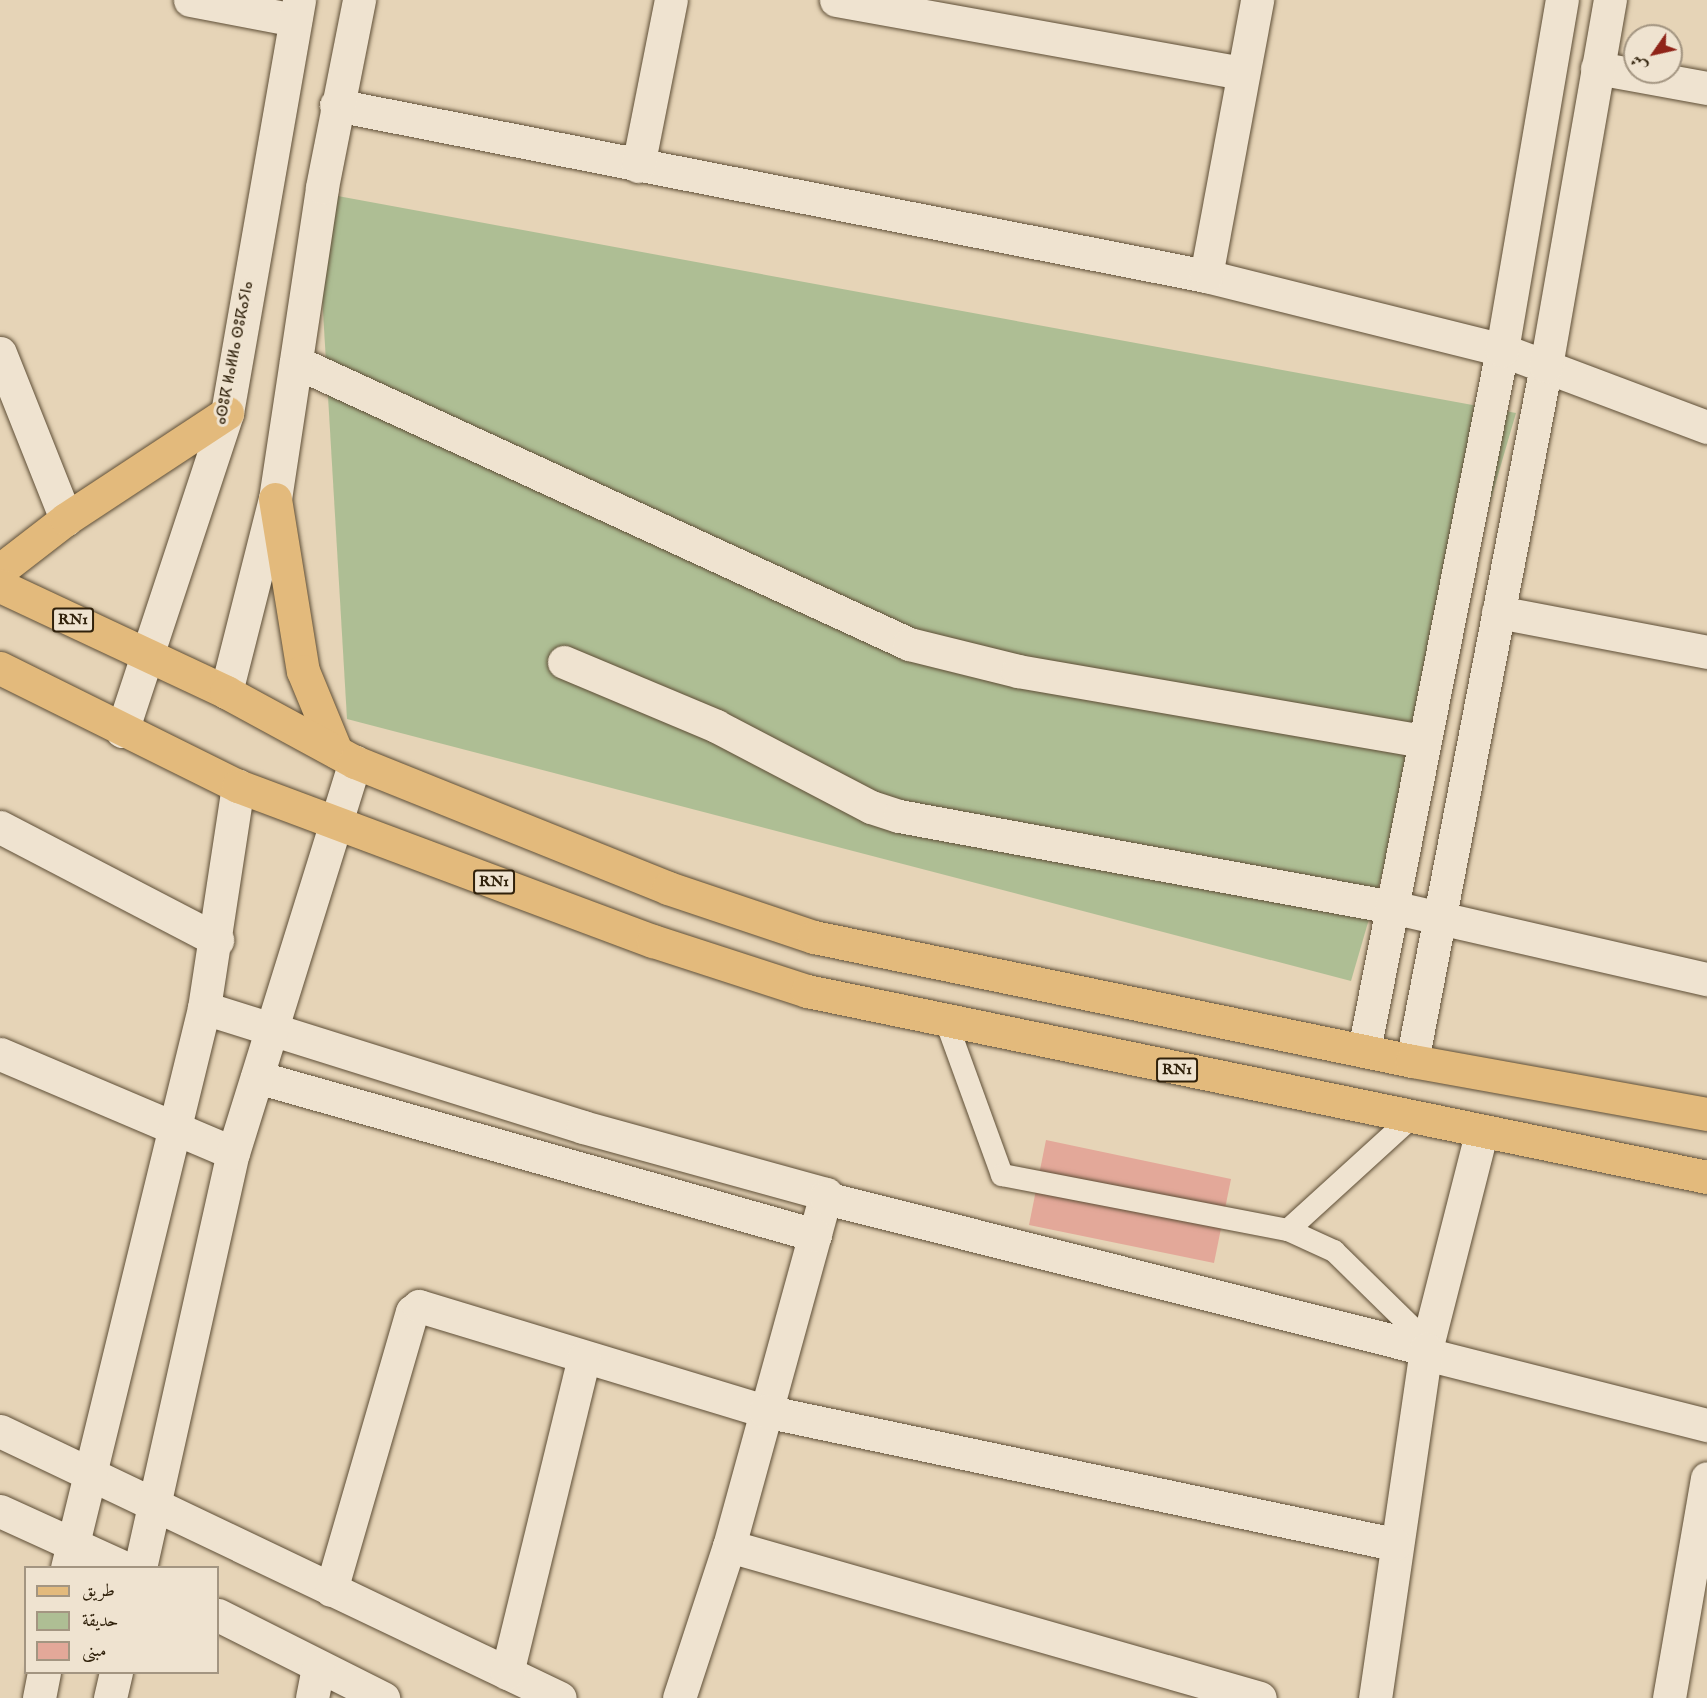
<!DOCTYPE html>
<meta charset="utf-8">
<style>
body{margin:0}
#map{position:relative;width:1707px;height:1698px;overflow:hidden;background:#e6d4b7;font-family:"IM FELL English",Amiri,"Noto Sans Tifinagh",serif}
div>[style]{position:absolute}
[style*='--x']{left:calc(var(--x)*1px);top:calc(var(--y)*1px);width:calc(var(--w)*1px);rotate:calc(var(--a)*1deg)}
.green>*{inset:0;background:#aebe94}
.building>*{inset:0;background:#e3a899}
.roads{filter:drop-shadow(0 0 2px #5e4e36) drop-shadow(0 0 2px #5e4e36)}
.service>*{height:22px;margin:-11px;padding:0 11px;transform-origin:11px;border-radius:11px;background:#efe3d0}
.minor>*{height:33px;margin:-16.5px;padding:0 16.5px;transform-origin:16.5px;border-radius:16.5px;background:#efe3d0}
.primary>*{height:33px;margin:-16.5px;padding:0 16.5px;transform-origin:16.5px;border-radius:16.5px;background:#e3ba7c}
span{translate:-50% -50%;white-space:nowrap;text-align:center;line-height:1.15;-webkit-text-stroke:6px #efe3d0;paint-order:stroke}
.shield-label span{padding:2px 4px;background:#efe3d0;border:2px solid;border-radius:4px;-webkit-text-stroke-width:0}
.shield-label{font-size:15px;color:#30210b;font-weight:700}
.street-label{font-size:16px;color:#30210b}
.legend{position:absolute;left:24px;top:1566px;width:195px;height:108px;box-sizing:border-box;background:#efe3d0;border:2px solid #a39581;margin:0;padding:8px 10px;list-style:none;font-size:18px;color:#30210b}
.legend li{display:flex;align-items:center;gap:12px;height:30px}
.legend b{width:30px;border:2px solid #a39581}
.north{position:absolute;left:1623px;top:24px;width:60px;height:60px;box-sizing:border-box;background:#efe3d0;border:2px solid #a39581;border-radius:50%;rotate:236deg;font-size:16px;font-weight:700;line-height:24px;text-align:center;color:#30210b}
.north::after{content:'';display:block;margin:auto;width:21px;height:27px;background:#8f2418;clip-path:polygon(50% 0,100% 100%,50% 72%,0 100%)}
</style>
<div id="map">
<div class="green">
<i style="clip-path:polygon(316px 192px,1516px 413px,1351px 981px,347px 719px)"></i>
</div>
<div class="building">
<i style="clip-path:polygon(1046px 1140px,1231px 1179px,1214px 1263px,1029px 1225px)"></i>
</div>
<div class="roads">
<div class="service">
<i style="--x:946;--y:1021;--w:164;--a:70"></i>
<i style="--x:1002;--y:1175;--w:291;--a:10.9"></i>
<i style="--x:1288;--y:1230;--w:165;--a:-42.3"></i>
<i style="--x:1288;--y:1230;--w:51;--a:24.5"></i>
<i style="--x:1334;--y:1251;--w:127;--a:44.4"></i>
</div>
<div class="minor">
<i style="--x:190;--y:0;--w:107;--a:10.8"></i>
<i style="--x:836;--y:0;--w:413;--a:10.2"></i>
<i style="--x:1597;--y:68;--w:112;--a:10.3"></i>
<i style="--x:336;--y:105;--w:887;--a:11.12"></i>
<i style="--x:1206;--y:276;--w:305;--a:14"></i>
<i style="--x:1502;--y:350;--w:219;--a:20.6"></i>
<i style="--x:638;--y:166;--w:169;--a:-78.8"></i>
<i style="--x:1206;--y:276;--w:281;--a:-79.5"></i>
<i style="--x:0;--y:353;--w:179;--a:68.3"></i>
<i style="--x:296;--y:362;--w:675;--a:24.7"></i>
<i style="--x:909;--y:644;--w:112;--a:13.9"></i>
<i style="--x:1018;--y:671;--w:412;--a:9.8"></i>
<i style="--x:1498;--y:612;--w:213;--a:10.8"></i>
<i style="--x:564;--y:662;--w:165;--a:22.8"></i>
<i style="--x:716;--y:726;--w:175;--a:27.6"></i>
<i style="--x:871;--y:807;--w:29;--a:18"></i>
<i style="--x:899;--y:816;--w:501;--a:10.46"></i>
<i style="--x:1392;--y:907;--w:323;--a:12.9"></i>
<i style="--x:226;--y:692;--w:199;--a:-75.8"></i>
<i style="--x:275;--y:499;--w:316;--a:-81.4"></i>
<i style="--x:322;--y:187;--w:191;--a:-78.8"></i>
<i style="--x:122;--y:731;--w:335;--a:-71.7"></i>
<i style="--x:227;--y:413;--w:419;--a:-80.1"></i>
<i style="--x:0;--y:827;--w:245;--a:27.5"></i>
<i style="--x:204;--y:1008;--w:397;--a:17.4"></i>
<i style="--x:583;--y:1127;--w:252;--a:15.4"></i>
<i style="--x:826;--y:1194;--w:365;--a:105.4"></i>
<i style="--x:729;--y:1546;--w:160;--a:108.2"></i>
<i style="--x:1364;--y:1050;--w:713;--a:-78.85"></i>
<i style="--x:1502;--y:350;--w:355;--a:-80.3"></i>
<i style="--x:0;--y:1054;--w:253;--a:23"></i>
<i style="--x:1412;--y:1061;--w:708;--a:-79.09"></i>
<i style="--x:1546;--y:366;--w:372;--a:-80.1"></i>
<i style="--x:257;--y:1077;--w:580;--a:15.81"></i>
<i style="--x:1481;--y:1134;--w:222;--a:104.3"></i>
<i style="--x:1426;--y:1349;--w:11;--a:41"></i>
<i style="--x:1434;--y:1356;--w:282;--a:14.2"></i>
<i style="--x:826;--y:1198;--w:619;--a:14.13"></i>
<i style="--x:1426;--y:1349;--w:353;--a:98.3"></i>
<i style="--x:0;--y:1431;--w:620;--a:25.49"></i>
<i style="--x:0;--y:1511;--w:137;--a:24.5"></i>
<i style="--x:729;--y:1546;--w:552;--a:15.97"></i>
<i style="--x:67;--y:1568;--w:577;--a:-76.25"></i>
<i style="--x:204;--y:1008;--w:225;--a:-81.3"></i>
<i style="--x:140;--y:1568;--w:425;--a:-77.4"></i>
<i style="--x:233;--y:1153;--w:410;--a:-72.7"></i>
<i style="--x:331;--y:1590;--w:290;--a:-73.8"></i>
<i style="--x:412;--y:1312;--w:9;--a:-41"></i>
<i style="--x:419;--y:1306;--w:362;--a:16.9"></i>
<i style="--x:765;--y:1411;--w:643;--a:11.94"></i>
<i style="--x:218;--y:1615;--w:185;--a:26.7"></i>
<i style="--x:507;--y:1673;--w:325;--a:-76.3"></i>
<i style="--x:39;--y:1698;--w:26;--a:-79"></i>
<i style="--x:110;--y:1698;--w:27;--a:-77"></i>
<i style="--x:312;--y:1698;--w:31;--a:-79"></i>
<i style="--x:1669;--y:1698;--w:223;--a:-80.2"></i>
</div>
<div class="primary">
<i style="--x:275;--y:499;--w:174;--a:80.8"></i>
<i style="--x:303;--y:671;--w:87;--a:67.6"></i>
<i style="--x:0;--y:570;--w:83;--a:-37.7"></i>
<i style="--x:66;--y:519;--w:193;--a:-33.4"></i>
<i style="--x:0;--y:586;--w:250;--a:25.1"></i>
<i style="--x:226;--y:692;--w:147;--a:28.5"></i>
<i style="--x:355;--y:762;--w:337;--a:21.9"></i>
<i style="--x:668;--y:888;--w:154;--a:18.6"></i>
<i style="--x:814;--y:937;--w:611;--a:11.71"></i>
<i style="--x:1412;--y:1061;--w:300;--a:10.2"></i>
<i style="--x:0;--y:668;--w:266;--a:26.4"></i>
<i style="--x:238;--y:786;--w:443;--a:20.5"></i>
<i style="--x:653;--y:941;--w:162;--a:18"></i>
<i style="--x:807;--y:991;--w:919;--a:11.68"></i>
</div>
</div>
<div class="shield-label">
<span style="left:73px;top:620px">RN1</span>
<span style="left:494px;top:882px">RN1</span>
<span style="left:1177px;top:1070px">RN1</span>
</div>
<div class="street-label">
<span style="left:235px;top:353px;rotate:-79deg">ⴰⵙⵓⴽ ⵍⴰⵍⵍⴰ ⵙⵓⴽⴰⵢⵏⴰ</span>
</div>
<ul class="legend">
<li><b style="height:8px;background:#e3ba7c"></b>طريق</li>
<li><b style="height:16px;background:#aebe94"></b>حديقة</li>
<li><b style="height:16px;background:#e3a899"></b>مبنى</li>
</ul>
<div class="north">ش</div>
</div>
